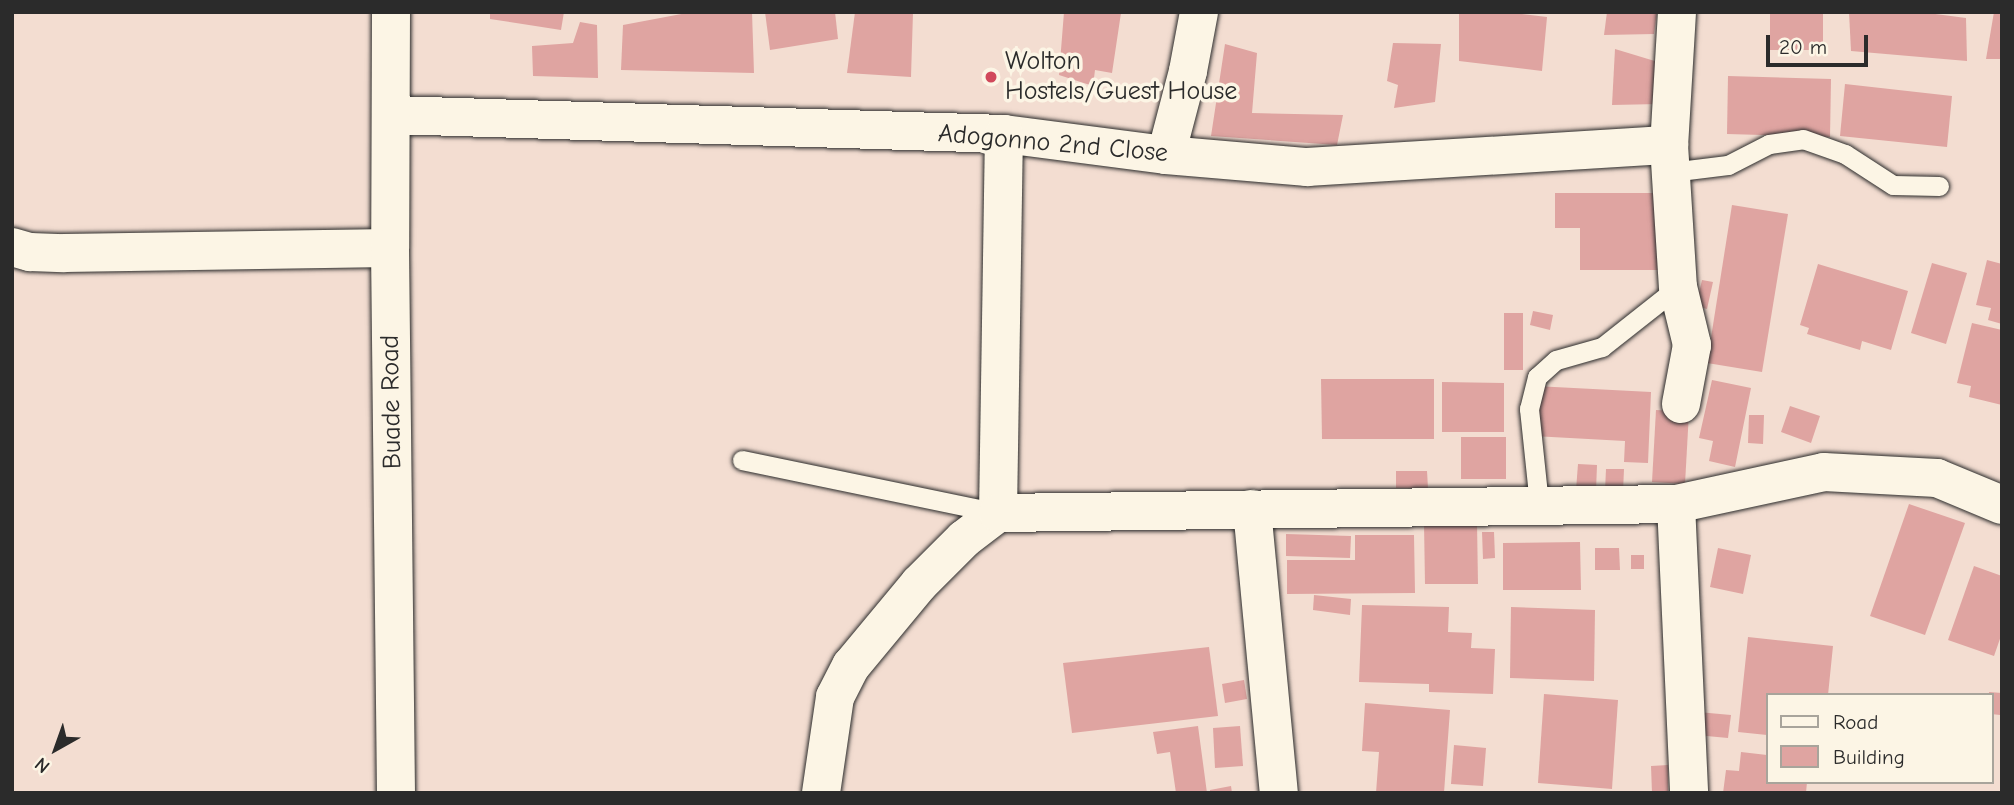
<!DOCTYPE html>
<style>
body{margin:0}
#map{position:relative;width:2014px;height:805px;overflow:hidden;background:#f3ddd1;font-family:"Comic Neue",sans-serif}
div>[style]{position:absolute}
[style*='--x']{left:calc(var(--x)*1px);top:calc(var(--y)*1px);width:calc(var(--w)*1px);rotate:calc(var(--a)*1deg)}
.building>*{inset:0;background:#dfa4a1}
.roads{filter:drop-shadow(0 0 2px #2b2b2b) drop-shadow(0 0 2px #2b2b2b)}
.service>*{height:19px;margin:-9.5px;padding:0 9.5px;transform-origin:9.5px;border-radius:9.5px;background:#fcf5e5}
.minor>*{height:38px;margin:-19px;padding:0 19px;transform-origin:19px;border-radius:19px;background:#fcf5e5}
.tertiary>*{height:38px;margin:-19px;padding:0 19px;transform-origin:19px;border-radius:19px;background:#fcf5e5}
.dots>*{width:19px;height:19px;translate:-50% -50%;box-sizing:border-box;border:4px solid #fcf5e5;border-radius:50%}
span{translate:-50% -50%;white-space:nowrap;text-align:center;line-height:1.15;-webkit-text-stroke:7px #fcf5e5;paint-order:stroke}
.poi-label{font-size:26px;color:#2b2b2b}
.left{translate:0 -50%;text-align:left}
.street-label{font-size:26px;color:#2b2b2b}
.frame{position:absolute;inset:0;border:14px solid #2b2b2b;pointer-events:none}
.legend{position:absolute;left:1766px;top:693px;width:228px;height:91px;box-sizing:border-box;background:#fcf5e5;border:2px solid #a8a49b;margin:0;padding:9px 12px;list-style:none;font-size:21px;color:#2b2b2b}
.legend li{display:flex;align-items:center;gap:14px;height:35px}
.legend b{width:35px;border:2px solid #a8a49b}
.north{position:absolute;left:21px;top:714px;width:70px;height:70px;-webkit-text-stroke:5px #fcf5e5;paint-order:stroke;rotate:220deg;font-size:19px;font-weight:700;line-height:28px;text-align:center;color:#2b2b2b}
.north::after{content:'';display:block;margin:auto;width:24px;height:32px;background:#2b2b2b;clip-path:polygon(50% 0,100% 100%,50% 72%,0 100%)}
.scale{position:absolute;left:1766px;top:35px;width:102px;height:32px;box-sizing:border-box;border:4px solid #2b2b2b;border-top:0;padding-left:9px;font-size:21px;line-height:24px;white-space:nowrap;color:#2b2b2b;-webkit-text-stroke:5px #fcf5e5;paint-order:stroke}
</style>
<div id="map">
<div class="building">
<i style="clip-path:polygon(490px 12px,564px 12px,561px 30px,490px 19px)"></i>
<i style="clip-path:polygon(692px 12px,752px 12px,754px 73px,621px 70px,623px 25px)"></i>
<i style="clip-path:polygon(765px 12px,835px 12px,838px 39px,770px 50px)"></i>
<i style="clip-path:polygon(855px 12px,913px 12px,911px 77px,847px 73px)"></i>
<i style="clip-path:polygon(1064px 12px,1121px 13px,1112px 73px,1095px 70px,1093px 86px,1059px 75px)"></i>
<i style="clip-path:polygon(1459px 12px,1505px 12px,1547px 17px,1542px 71px,1459px 61px)"></i>
<i style="clip-path:polygon(1607px 12px,1657px 12px,1654px 34px,1604px 35px)"></i>
<i style="clip-path:polygon(1770px 12px,1823px 12px,1823px 50px,1770px 50px)"></i>
<i style="clip-path:polygon(1849px 12px,1920px 12px,1966px 18px,1967px 61px,1851px 51px)"></i>
<i style="clip-path:polygon(1994px 12px,2002px 12px,2002px 59px,1986px 59px)"></i>
<i style="clip-path:polygon(580px 22px,597px 25px,598px 78px,533px 76px,532px 46px,573px 43px)"></i>
<i style="clip-path:polygon(1393px 43px,1441px 44px,1435px 102px,1394px 108px,1398px 85px,1387px 81px)"></i>
<i style="clip-path:polygon(1225px 44px,1257px 53px,1252px 113px,1343px 115px,1337px 145px,1211px 136px)"></i>
<i style="clip-path:polygon(1615px 49px,1658px 62px,1659px 104px,1612px 105px)"></i>
<i style="clip-path:polygon(1728px 76px,1831px 79px,1830px 137px,1727px 134px)"></i>
<i style="clip-path:polygon(1845px 84px,1952px 96px,1947px 147px,1840px 136px)"></i>
<i style="clip-path:polygon(1555px 193px,1661px 193px,1661px 270px,1580px 270px,1580px 228px,1555px 228px)"></i>
<i style="clip-path:polygon(1732px 205px,1788px 214px,1762px 372px,1707px 363px)"></i>
<i style="clip-path:polygon(1987px 260px,2002px 264px,2002px 324px,1988px 320px,1991px 308px,1976px 305px)"></i>
<i style="clip-path:polygon(1932px 263px,1967px 273px,1946px 344px,1911px 333px)"></i>
<i style="clip-path:polygon(1818px 264px,1908px 291px,1891px 350px,1862px 341px,1860px 350px,1807px 334px,1809px 328px,1800px 325px)"></i>
<i style="clip-path:polygon(1702px 280px,1713px 282px,1707px 309px,1696px 306px)"></i>
<i style="clip-path:polygon(1533px 311px,1553px 315px,1550px 330px,1530px 325px)"></i>
<i style="clip-path:polygon(1504px 313px,1523px 313px,1523px 370px,1504px 370px)"></i>
<i style="clip-path:polygon(1972px 323px,2002px 330px,2002px 405px,1969px 397px,1971px 386px,1957px 383px)"></i>
<i style="clip-path:polygon(1321px 379px,1434px 379px,1434px 439px,1322px 439px)"></i>
<i style="clip-path:polygon(1712px 380px,1751px 388px,1735px 467px,1709px 461px,1713px 441px,1699px 438px)"></i>
<i style="clip-path:polygon(1442px 382px,1504px 383px,1504px 432px,1442px 432px)"></i>
<i style="clip-path:polygon(1535px 386px,1651px 392px,1648px 463px,1624px 462px,1625px 441px,1533px 436px)"></i>
<i style="clip-path:polygon(1790px 406px,1820px 416px,1811px 443px,1781px 432px)"></i>
<i style="clip-path:polygon(1656px 410px,1689px 412px,1685px 484px,1652px 482px)"></i>
<i style="clip-path:polygon(1749px 415px,1764px 415px,1763px 444px,1748px 443px)"></i>
<i style="clip-path:polygon(1461px 437px,1506px 437px,1506px 479px,1461px 479px)"></i>
<i style="clip-path:polygon(1578px 464px,1597px 465px,1596px 491px,1576px 490px)"></i>
<i style="clip-path:polygon(1606px 469px,1624px 469px,1623px 492px,1605px 491px)"></i>
<i style="clip-path:polygon(1396px 471px,1427px 471px,1428px 488px,1396px 488px)"></i>
<i style="clip-path:polygon(1909px 504px,1965px 523px,1925px 635px,1870px 616px)"></i>
<i style="clip-path:polygon(1424px 523px,1477px 523px,1478px 584px,1425px 584px)"></i>
<i style="clip-path:polygon(1482px 532px,1494px 532px,1495px 558px,1483px 559px)"></i>
<i style="clip-path:polygon(1286px 534px,1351px 536px,1350px 558px,1286px 556px)"></i>
<i style="clip-path:polygon(1355px 535px,1414px 535px,1415px 593px,1287px 594px,1287px 560px,1355px 560px)"></i>
<i style="clip-path:polygon(1580px 542px,1581px 590px,1503px 590px,1503px 543px)"></i>
<i style="clip-path:polygon(1595px 548px,1619px 548px,1620px 570px,1595px 570px)"></i>
<i style="clip-path:polygon(1718px 548px,1751px 555px,1743px 594px,1710px 587px)"></i>
<i style="clip-path:polygon(1631px 555px,1644px 555px,1644px 569px,1631px 569px)"></i>
<i style="clip-path:polygon(1974px 566px,2002px 576px,2002px 633px,1994px 656px,1948px 640px)"></i>
<i style="clip-path:polygon(1314px 595px,1351px 599px,1350px 615px,1313px 610px)"></i>
<i style="clip-path:polygon(1362px 605px,1449px 607px,1448px 632px,1472px 633px,1471px 648px,1495px 649px,1493px 694px,1429px 692px,1429px 684px,1359px 682px)"></i>
<i style="clip-path:polygon(1511px 607px,1595px 610px,1594px 681px,1510px 678px)"></i>
<i style="clip-path:polygon(1748px 637px,1833px 646px,1828px 695px,1767px 695px,1767px 735px,1738px 732px)"></i>
<i style="clip-path:polygon(1209px 647px,1218px 716px,1072px 733px,1063px 663px)"></i>
<i style="clip-path:polygon(1244px 680px,1247px 699px,1225px 703px,1222px 684px)"></i>
<i style="clip-path:polygon(1989px 692px,2002px 693px,2000px 715px,1991px 714px)"></i>
<i style="clip-path:polygon(1544px 694px,1618px 700px,1612px 789px,1538px 783px)"></i>
<i style="clip-path:polygon(1365px 703px,1450px 710px,1444px 793px,1376px 793px,1379px 752px,1362px 751px)"></i>
<i style="clip-path:polygon(1698px 712px,1731px 715px,1728px 738px,1696px 735px)"></i>
<i style="clip-path:polygon(1198px 726px,1207px 793px,1176px 793px,1170px 752px,1157px 754px,1153px 732px)"></i>
<i style="clip-path:polygon(1240px 726px,1243px 766px,1215px 768px,1213px 728px)"></i>
<i style="clip-path:polygon(1454px 745px,1486px 748px,1483px 786px,1451px 784px)"></i>
<i style="clip-path:polygon(1741px 752px,1767px 755px,1767px 782px,1807px 782px,1806px 793px,1723px 793px,1726px 770px,1739px 771px)"></i>
<i style="clip-path:polygon(1668px 765px,1668px 793px,1652px 793px,1651px 766px)"></i>
<i style="clip-path:polygon(1231px 786px,1232px 793px,1210px 793px,1210px 790px)"></i>
</div>
<div class="roads">
<div class="service">
<i style="--x:1671;--y:172;--w:57;--a:-7"></i>
<i style="--x:1728;--y:165;--w:46;--a:-27.1"></i>
<i style="--x:1769;--y:144;--w:34;--a:-8"></i>
<i style="--x:1803;--y:139;--w:45;--a:19.7"></i>
<i style="--x:1845;--y:154;--w:57;--a:32.9"></i>
<i style="--x:1893;--y:185;--w:46;--a:1.2"></i>
<i style="--x:742;--y:460;--w:260;--a:11.7"></i>
<i style="--x:1539;--y:504;--w:96;--a:-96"></i>
<i style="--x:1529;--y:409;--w:33;--a:-76"></i>
<i style="--x:1537;--y:377;--w:25;--a:-42"></i>
<i style="--x:1556;--y:360;--w:48;--a:-15.8"></i>
<i style="--x:1602;--y:347;--w:97;--a:-38.3"></i>
</div>
<div class="minor">
<i style="--x:1677;--y:12;--w:133;--a:93.4"></i>
<i style="--x:1669;--y:145;--w:142;--a:86.4"></i>
<i style="--x:1678;--y:287;--w:60;--a:76.4"></i>
<i style="--x:1692;--y:345;--w:60;--a:100.6"></i>
<i style="--x:393;--y:115;--w:611;--a:1.78"></i>
<i style="--x:1004;--y:134;--w:163;--a:7.4"></i>
<i style="--x:1166;--y:155;--w:142;--a:4.9"></i>
<i style="--x:1307;--y:167;--w:363;--a:-3.5"></i>
<i style="--x:1166;--y:155;--w:87;--a:-75.3"></i>
<i style="--x:1188;--y:71;--w:60;--a:-79.4"></i>
<i style="--x:12;--y:247;--w:19;--a:16"></i>
<i style="--x:30;--y:252;--w:34;--a:2"></i>
<i style="--x:64;--y:253;--w:326;--a:-0.9"></i>
<i style="--x:1676;--y:504;--w:289;--a:87.4"></i>
<i style="--x:1252;--y:509;--w:285;--a:84.6"></i>
<i style="--x:998;--y:513;--w:379;--a:-89.1"></i>
<i style="--x:821;--y:793;--w:97;--a:-81.7"></i>
<i style="--x:835;--y:697;--w:35;--a:-63"></i>
<i style="--x:851;--y:666;--w:107;--a:-50.3"></i>
<i style="--x:919;--y:584;--w:64;--a:-45"></i>
<i style="--x:964;--y:539;--w:43;--a:-37.4"></i>
<i style="--x:998;--y:513;--w:678;--a:-0.76"></i>
<i style="--x:1676;--y:504;--w:151;--a:-12.2"></i>
<i style="--x:1824;--y:472;--w:113;--a:3"></i>
<i style="--x:1937;--y:478;--w:70;--a:22.6"></i>
</div>
<div class="tertiary">
<i style="--x:391;--y:12;--w:236;--a:90.2"></i>
<i style="--x:390;--y:248;--w:545;--a:89.37"></i>
</div>
</div>
<div class="dots">
<i style="left:991px;top:77px;background:#d1495b"></i>
</div>
<div class="poi-label">
<span class="left" style="left:1005px;top:77px">Wolton<br>Hostels/Guest House</span>
</div>
<div class="street-label">
<span style="left:1053px;top:144px;rotate:5deg">Adogonno 2nd Close</span>
<span style="left:392px;top:402px;rotate:-91deg">Buade Road</span>
</div>
<div class="frame"></div>
<ul class="legend">
<li><b style="height:9px;background:#fcf5e5"></b>Road</li>
<li><b style="height:19px;background:#dfa4a1"></b>Building</li>
</ul>
<div class="north">N</div>
<div class="scale">20 m</div>
</div>
